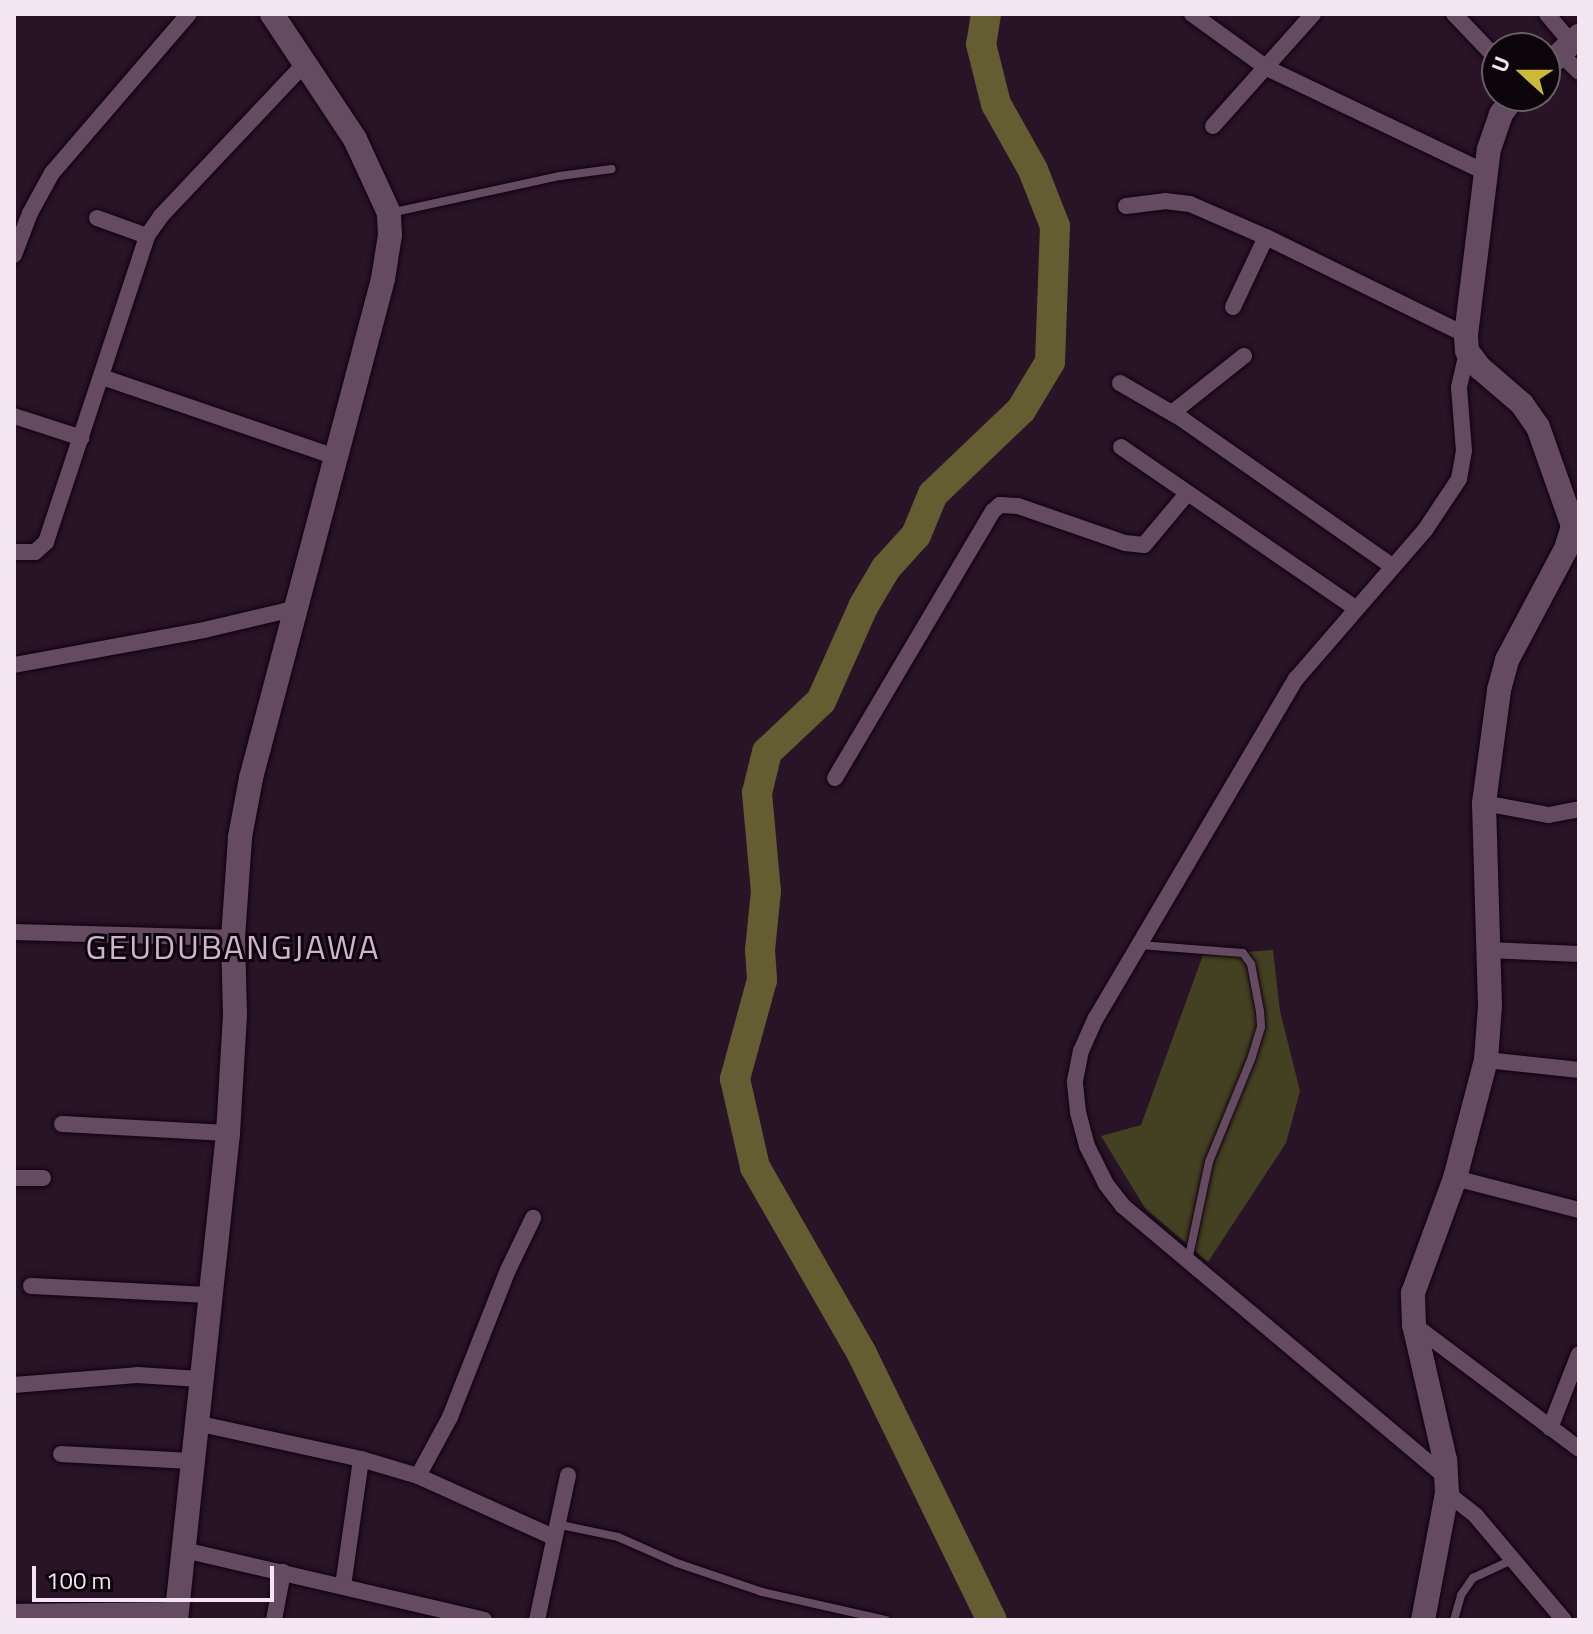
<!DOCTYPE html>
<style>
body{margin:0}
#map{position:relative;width:1593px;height:1634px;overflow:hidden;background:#281327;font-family:"Titillium Web",sans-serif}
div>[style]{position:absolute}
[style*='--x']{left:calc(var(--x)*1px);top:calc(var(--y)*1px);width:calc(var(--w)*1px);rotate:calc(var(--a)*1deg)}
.green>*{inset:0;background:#444022}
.river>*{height:30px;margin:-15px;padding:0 15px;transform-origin:15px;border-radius:15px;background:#645d31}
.roads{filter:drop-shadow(0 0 2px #10010f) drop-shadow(0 0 2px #10010f)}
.lane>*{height:8px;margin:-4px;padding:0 4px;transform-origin:4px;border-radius:4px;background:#644b61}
.street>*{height:16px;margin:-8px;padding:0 8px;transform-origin:8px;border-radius:8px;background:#644b61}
.secondary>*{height:24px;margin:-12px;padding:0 12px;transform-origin:12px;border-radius:12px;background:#644b61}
span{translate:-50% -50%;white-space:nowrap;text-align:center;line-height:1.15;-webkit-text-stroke:6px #0c040b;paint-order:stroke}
.quarter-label{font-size:34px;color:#d0b3cd;letter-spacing:2px}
.frame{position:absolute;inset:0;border:16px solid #f4e5f2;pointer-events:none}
.north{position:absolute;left:1481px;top:32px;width:80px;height:80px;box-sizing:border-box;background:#0c040b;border:2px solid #695e67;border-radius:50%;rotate:291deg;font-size:22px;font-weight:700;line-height:32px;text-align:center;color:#f4e5f2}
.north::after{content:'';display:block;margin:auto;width:28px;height:36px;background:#ccb939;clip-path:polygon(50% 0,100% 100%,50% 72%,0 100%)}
.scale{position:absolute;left:32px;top:1566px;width:242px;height:36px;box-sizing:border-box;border:4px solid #f4e5f2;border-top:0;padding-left:10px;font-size:24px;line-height:28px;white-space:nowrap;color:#f4e5f2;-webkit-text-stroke:6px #0c040b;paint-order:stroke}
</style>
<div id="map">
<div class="green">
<i style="clip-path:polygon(1273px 950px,1280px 1011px,1300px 1091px,1286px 1143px,1208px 1262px,1145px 1208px,1101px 1136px,1141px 1125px,1203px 955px)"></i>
</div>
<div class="river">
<i style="--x:986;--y:14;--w:30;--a:99"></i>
<i style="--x:981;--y:44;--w:62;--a:76"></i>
<i style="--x:996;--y:104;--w:76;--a:60.7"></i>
<i style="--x:1033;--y:170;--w:60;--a:68.6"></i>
<i style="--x:1055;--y:226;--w:136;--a:92.1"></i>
<i style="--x:1050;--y:362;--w:56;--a:121.1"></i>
<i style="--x:1021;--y:410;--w:122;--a:136.3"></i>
<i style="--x:933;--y:494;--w:44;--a:112.5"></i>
<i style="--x:916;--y:535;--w:45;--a:132.3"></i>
<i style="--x:886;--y:568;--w:43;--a:120.7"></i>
<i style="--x:864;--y:605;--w:105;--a:114.1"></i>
<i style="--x:821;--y:701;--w:74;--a:136.6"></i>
<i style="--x:767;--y:752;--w:42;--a:103.7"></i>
<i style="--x:757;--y:793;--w:98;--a:84.8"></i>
<i style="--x:766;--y:891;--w:59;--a:95.8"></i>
<i style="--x:760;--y:950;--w:30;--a:86"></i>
<i style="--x:762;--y:980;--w:103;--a:105.3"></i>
<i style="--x:735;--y:1079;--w:90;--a:77.2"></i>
<i style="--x:755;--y:1167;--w:215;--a:60.2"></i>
<i style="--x:862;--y:1354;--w:296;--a:64"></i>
</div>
<div class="roads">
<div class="lane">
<i style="--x:390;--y:213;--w:174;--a:-12.3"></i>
<i style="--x:560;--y:176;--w:52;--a:-7.7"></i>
<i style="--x:1140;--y:945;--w:103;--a:4.4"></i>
<i style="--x:1243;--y:953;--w:14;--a:54"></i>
<i style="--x:1251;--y:964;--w:48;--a:79.2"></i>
<i style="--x:1260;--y:1011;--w:16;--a:86"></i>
<i style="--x:1261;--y:1027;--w:31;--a:107"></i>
<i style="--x:1252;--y:1057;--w:113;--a:112.3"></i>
<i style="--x:1209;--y:1162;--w:101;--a:102"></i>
<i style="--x:556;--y:1524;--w:63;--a:11.8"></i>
<i style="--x:618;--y:1537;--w:64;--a:23.8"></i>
<i style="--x:677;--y:1563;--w:90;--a:18.8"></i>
<i style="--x:762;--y:1592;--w:127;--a:12.7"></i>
<i style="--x:1454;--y:1620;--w:26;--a:-74"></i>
<i style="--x:1461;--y:1595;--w:21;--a:-55"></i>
<i style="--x:1473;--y:1578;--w:43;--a:-24.8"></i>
</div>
<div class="street">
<i style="--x:1192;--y:14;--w:92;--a:35.8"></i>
<i style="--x:1267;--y:68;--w:242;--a:25.5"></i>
<i style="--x:1454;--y:14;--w:62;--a:46.3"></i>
<i style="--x:1547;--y:14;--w:38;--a:50"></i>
<i style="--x:1561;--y:54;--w:25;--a:45"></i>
<i style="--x:1213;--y:126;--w:150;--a:-48.2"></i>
<i style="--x:1126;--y:206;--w:39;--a:-7"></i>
<i style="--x:1165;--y:201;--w:25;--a:7"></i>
<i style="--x:1190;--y:204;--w:83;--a:23.5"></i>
<i style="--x:1266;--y:237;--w:223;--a:26.1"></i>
<i style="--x:97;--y:218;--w:53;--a:19.8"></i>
<i style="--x:14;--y:255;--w:45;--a:-69.1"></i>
<i style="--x:30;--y:213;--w:46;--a:-61.2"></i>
<i style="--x:52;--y:173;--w:210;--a:-49.3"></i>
<i style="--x:1233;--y:307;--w:77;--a:-64.8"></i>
<i style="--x:102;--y:377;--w:244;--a:18.9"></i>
<i style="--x:1120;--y:383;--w:72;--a:30.1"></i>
<i style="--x:1182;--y:419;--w:256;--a:35"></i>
<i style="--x:1172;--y:413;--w:92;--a:-38.4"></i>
<i style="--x:14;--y:416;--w:71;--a:17.9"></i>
<i style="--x:1121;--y:447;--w:284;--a:34.5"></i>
<i style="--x:14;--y:552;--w:21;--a:0"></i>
<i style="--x:35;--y:552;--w:15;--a:-42"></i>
<i style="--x:46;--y:542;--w:322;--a:-71.7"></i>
<i style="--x:147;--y:236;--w:24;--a:-55"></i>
<i style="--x:161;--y:216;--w:212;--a:-46.7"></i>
<i style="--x:14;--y:665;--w:193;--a:-10.4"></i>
<i style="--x:204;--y:630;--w:96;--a:-13.3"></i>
<i style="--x:835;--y:778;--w:310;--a:-59.4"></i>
<i style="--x:993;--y:511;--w:9;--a:-41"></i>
<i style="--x:1000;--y:505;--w:18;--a:3"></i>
<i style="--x:1018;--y:506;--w:113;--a:19.1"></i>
<i style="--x:1125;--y:543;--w:19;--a:6"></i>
<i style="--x:1144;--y:545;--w:65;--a:-50"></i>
<i style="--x:1484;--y:803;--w:66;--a:10.5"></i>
<i style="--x:1549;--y:815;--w:31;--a:-11"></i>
<i style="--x:14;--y:932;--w:219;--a:1.6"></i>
<i style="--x:1488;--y:950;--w:91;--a:2.5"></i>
<i style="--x:1486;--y:1060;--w:94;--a:6.1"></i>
<i style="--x:62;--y:1124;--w:166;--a:3.1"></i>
<i style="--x:14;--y:1178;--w:29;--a:0"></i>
<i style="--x:1455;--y:1178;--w:128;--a:14.5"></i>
<i style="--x:31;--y:1286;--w:179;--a:2.9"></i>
<i style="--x:1414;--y:1325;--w:206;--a:36.9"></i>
<i style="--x:14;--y:1385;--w:123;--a:-4.6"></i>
<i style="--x:137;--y:1375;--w:63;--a:3.6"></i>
<i style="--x:196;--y:1423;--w:169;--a:12.3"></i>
<i style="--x:361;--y:1459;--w:59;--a:16.6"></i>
<i style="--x:418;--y:1476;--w:148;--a:24.3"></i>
<i style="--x:1550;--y:1428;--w:79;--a:-68.6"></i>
<i style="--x:61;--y:1454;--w:130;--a:3.1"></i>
<i style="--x:418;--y:1476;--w:67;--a:-61.5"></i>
<i style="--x:450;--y:1417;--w:158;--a:-68.5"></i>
<i style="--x:508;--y:1270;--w:58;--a:-64.3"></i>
<i style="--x:1447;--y:1478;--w:423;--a:-140"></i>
<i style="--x:1123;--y:1206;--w:28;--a:-128"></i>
<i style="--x:1106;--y:1184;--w:42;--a:-116.6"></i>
<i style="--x:1087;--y:1146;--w:35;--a:-105"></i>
<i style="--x:1078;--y:1112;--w:31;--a:-96"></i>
<i style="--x:1075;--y:1081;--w:31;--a:-79"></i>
<i style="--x:1081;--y:1051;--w:36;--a:-66"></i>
<i style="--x:1096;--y:1018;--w:394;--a:-59.5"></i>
<i style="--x:1296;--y:679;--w:197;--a:-49.1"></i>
<i style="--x:1425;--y:530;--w:61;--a:-56.3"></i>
<i style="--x:1459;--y:479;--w:28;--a:-80"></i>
<i style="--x:1464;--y:451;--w:64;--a:-94.5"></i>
<i style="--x:1459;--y:387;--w:37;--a:-77"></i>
<i style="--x:1447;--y:1493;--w:37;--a:38"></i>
<i style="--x:1476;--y:1516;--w:136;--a:49.8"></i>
<i style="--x:184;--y:1550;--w:308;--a:13.1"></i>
<i style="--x:343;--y:1586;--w:128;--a:-81.9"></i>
<i style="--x:14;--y:1612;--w:163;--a:-0.7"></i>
<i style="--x:274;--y:1620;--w:49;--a:-79.4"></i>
<i style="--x:537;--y:1620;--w:148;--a:-77.9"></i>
</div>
<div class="secondary">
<i style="--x:1545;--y:68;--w:47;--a:-43.3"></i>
<i style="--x:176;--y:1620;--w:490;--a:-83.9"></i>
<i style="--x:228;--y:1133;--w:119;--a:-86.6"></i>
<i style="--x:235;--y:1014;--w:76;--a:-91.5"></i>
<i style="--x:233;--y:938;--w:101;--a:-86"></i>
<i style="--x:240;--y:837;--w:60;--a:-79.4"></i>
<i style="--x:251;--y:778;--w:516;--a:-75.18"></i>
<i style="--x:383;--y:279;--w:45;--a:-81"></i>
<i style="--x:390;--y:235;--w:22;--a:-93"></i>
<i style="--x:389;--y:213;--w:81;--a:-114.7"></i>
<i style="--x:355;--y:139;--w:150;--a:-123.6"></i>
<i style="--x:1423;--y:1620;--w:129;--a:-79.3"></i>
<i style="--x:1447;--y:1493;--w:33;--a:-93"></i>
<i style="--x:1445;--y:1460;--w:139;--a:-102.9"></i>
<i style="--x:1414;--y:1325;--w:32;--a:-92"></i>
<i style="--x:1413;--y:1293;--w:122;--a:-69.9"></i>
<i style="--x:1455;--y:1178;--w:122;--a:-75.3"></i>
<i style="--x:1486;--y:1060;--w:54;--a:-85.8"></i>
<i style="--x:1490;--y:1006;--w:203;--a:-91.7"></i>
<i style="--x:1484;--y:803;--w:114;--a:-82.4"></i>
<i style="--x:1499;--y:690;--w:31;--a:-75"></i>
<i style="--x:1507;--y:660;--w:126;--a:-62"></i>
<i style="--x:1566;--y:549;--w:24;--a:-73"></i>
<i style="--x:1573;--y:526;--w:105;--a:-109.5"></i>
<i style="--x:1538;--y:427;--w:28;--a:-125"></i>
<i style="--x:1522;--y:404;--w:55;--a:-139.4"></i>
<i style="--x:1480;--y:368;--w:21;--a:-127"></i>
<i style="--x:1467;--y:351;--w:16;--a:-94"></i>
<i style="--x:1466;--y:335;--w:187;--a:-83"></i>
<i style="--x:1489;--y:149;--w:37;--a:-71"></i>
<i style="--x:1501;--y:114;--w:22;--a:-54"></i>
</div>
</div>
<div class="quarter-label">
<span style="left:233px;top:947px">GEUDUBANGJAWA</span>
</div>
<div class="frame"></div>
<div class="north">U</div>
<div class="scale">100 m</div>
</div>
